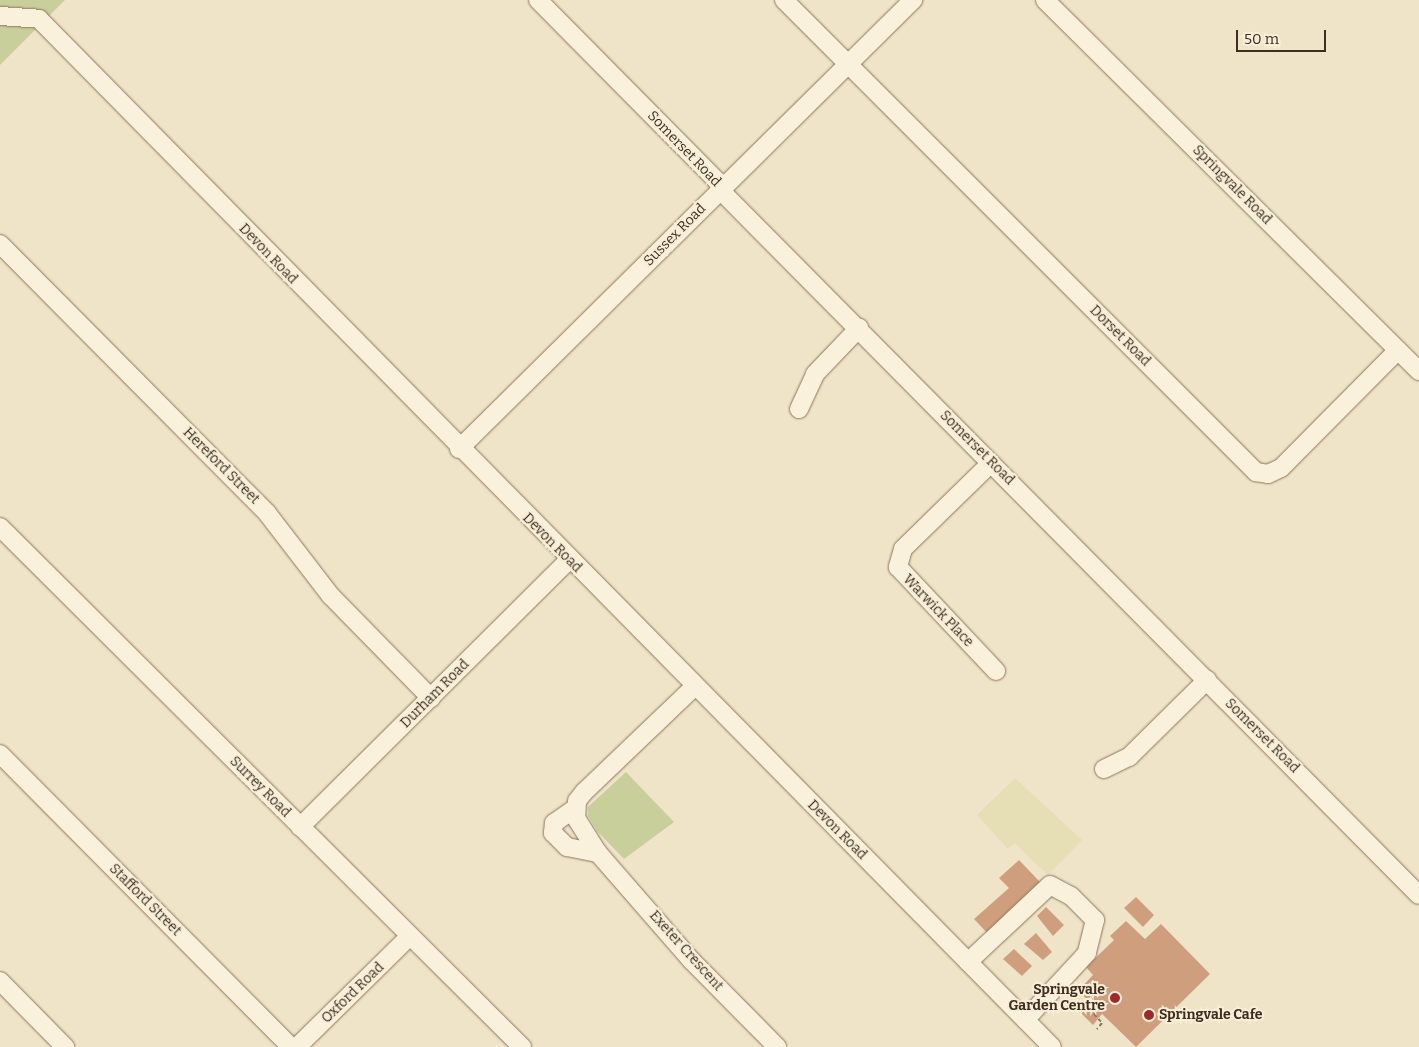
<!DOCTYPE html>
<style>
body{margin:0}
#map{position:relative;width:1419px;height:1047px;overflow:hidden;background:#f0e4c8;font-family:Bitter,serif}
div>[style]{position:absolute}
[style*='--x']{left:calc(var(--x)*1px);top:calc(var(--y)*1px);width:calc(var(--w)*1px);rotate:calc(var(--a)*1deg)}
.farmland>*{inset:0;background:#e6deb5}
.green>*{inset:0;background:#c9cf9b}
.building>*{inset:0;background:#cf9f7d}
.path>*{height:2px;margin-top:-1px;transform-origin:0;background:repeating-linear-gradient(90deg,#8d765c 0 4px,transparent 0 6.5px)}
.roads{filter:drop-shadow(0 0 1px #8d765c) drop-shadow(0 0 1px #8d765c)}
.minor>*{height:18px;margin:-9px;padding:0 9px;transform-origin:9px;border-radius:9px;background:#faf1dc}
.dots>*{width:14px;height:14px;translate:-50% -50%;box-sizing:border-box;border:2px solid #f7eed8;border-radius:50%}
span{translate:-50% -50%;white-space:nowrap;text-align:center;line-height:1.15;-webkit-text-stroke:4px #f7eed8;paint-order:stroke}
.street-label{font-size:14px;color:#3d2e20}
.poi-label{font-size:14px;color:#3d2e20;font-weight:700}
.right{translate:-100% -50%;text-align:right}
.left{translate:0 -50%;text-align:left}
.scale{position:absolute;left:1236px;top:30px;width:90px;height:22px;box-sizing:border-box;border:2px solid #3d2e20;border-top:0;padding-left:6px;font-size:15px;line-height:18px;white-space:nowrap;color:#3d2e20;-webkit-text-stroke:4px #f7eed8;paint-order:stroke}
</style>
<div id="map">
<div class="farmland">
<i style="clip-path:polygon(1015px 778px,1082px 840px,1048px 875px,1015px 843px,1008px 849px,977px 815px)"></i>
</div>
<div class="green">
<i style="clip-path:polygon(0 0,65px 0,0 65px)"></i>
<i style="clip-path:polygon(626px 772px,674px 822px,624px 859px,597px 831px,588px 816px,588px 807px)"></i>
</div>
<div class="building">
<i style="clip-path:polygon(1019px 860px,1041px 883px,990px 936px,974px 919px,1009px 888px,999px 878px)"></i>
<i style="clip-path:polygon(1136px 897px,1154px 915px,1143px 927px,1124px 908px)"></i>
<i style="clip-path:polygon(1046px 907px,1064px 925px,1053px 936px,1037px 916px)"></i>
<i style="clip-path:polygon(1126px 921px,1145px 939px,1161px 924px,1210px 974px,1136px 1047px,1102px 1014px,1093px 1025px,1081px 1013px,1093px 1005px,1078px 991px,1093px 975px,1086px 967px,1114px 940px,1110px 936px)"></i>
<i style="clip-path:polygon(1036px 933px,1052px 952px,1043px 960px,1024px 944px)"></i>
<i style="clip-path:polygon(1014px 949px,1032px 966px,1022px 976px,1003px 959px)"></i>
</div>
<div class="path">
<i style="--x:1079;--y:1012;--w:8;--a:-45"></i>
<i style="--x:1085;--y:1006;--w:12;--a:42"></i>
<i style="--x:1094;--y:1014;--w:5;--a:-53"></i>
<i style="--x:1094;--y:1014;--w:12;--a:48"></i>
<i style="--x:1102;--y:1023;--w:8;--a:130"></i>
</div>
<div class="roads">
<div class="minor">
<i style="--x:538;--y:0;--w:255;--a:45.3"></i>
<i style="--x:717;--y:181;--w:17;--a:59"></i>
<i style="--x:726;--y:196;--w:984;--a:45.25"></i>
<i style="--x:784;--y:0;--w:668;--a:45"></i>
<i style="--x:1256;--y:472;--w:12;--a:9"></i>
<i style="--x:1268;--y:474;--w:14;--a:-25"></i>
<i style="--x:1281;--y:468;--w:166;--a:-45.2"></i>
<i style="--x:1045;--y:0;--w:527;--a:44.77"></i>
<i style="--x:0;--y:16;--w:39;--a:4"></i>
<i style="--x:39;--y:19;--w:1443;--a:45.42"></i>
<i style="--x:0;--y:244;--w:379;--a:45.2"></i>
<i style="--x:267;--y:513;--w:105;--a:52.4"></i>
<i style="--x:331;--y:596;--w:143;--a:45.6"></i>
<i style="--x:799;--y:409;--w:38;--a:-65"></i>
<i style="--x:815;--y:374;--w:64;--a:-46.3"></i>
<i style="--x:459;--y:449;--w:639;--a:-44.68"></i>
<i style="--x:991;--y:463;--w:123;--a:135.7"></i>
<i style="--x:903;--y:549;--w:19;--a:106"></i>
<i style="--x:898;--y:567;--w:143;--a:46.7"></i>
<i style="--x:0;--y:527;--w:737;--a:44.89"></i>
<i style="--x:694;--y:687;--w:152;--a:136.3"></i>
<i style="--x:584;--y:792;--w:11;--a:128"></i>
<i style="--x:577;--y:801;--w:17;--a:93"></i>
<i style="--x:576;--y:818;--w:41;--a:57.8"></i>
<i style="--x:598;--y:853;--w:143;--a:49"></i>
<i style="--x:692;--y:961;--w:121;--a:45.3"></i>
<i style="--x:0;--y:754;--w:413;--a:45.2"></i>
<i style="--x:1104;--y:769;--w:28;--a:-26"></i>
<i style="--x:1129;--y:757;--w:110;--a:-44.6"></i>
<i style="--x:574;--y:809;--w:24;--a:145"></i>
<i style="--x:554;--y:823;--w:10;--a:96"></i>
<i style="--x:553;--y:833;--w:20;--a:45"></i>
<i style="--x:567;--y:847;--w:32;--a:11"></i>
<i style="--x:300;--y:827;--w:379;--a:-44.8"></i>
<i style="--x:968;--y:962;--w:112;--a:-43.2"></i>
<i style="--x:1050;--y:885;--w:24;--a:28"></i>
<i style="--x:1071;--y:896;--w:34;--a:45"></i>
<i style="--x:1095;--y:920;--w:34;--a:104"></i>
<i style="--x:1087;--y:953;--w:91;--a:132.8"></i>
<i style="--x:0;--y:981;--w:93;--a:45.4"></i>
<i style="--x:297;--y:1047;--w:156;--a:-44.5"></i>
</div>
</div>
<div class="dots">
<i style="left:1115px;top:998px;background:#9e2a2b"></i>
<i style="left:1149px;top:1015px;background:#9e2a2b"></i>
</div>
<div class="street-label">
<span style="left:684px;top:149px;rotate:46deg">Somerset Road</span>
<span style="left:1232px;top:185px;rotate:45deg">Springvale Road</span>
<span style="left:675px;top:235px;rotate:-45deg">Sussex Road</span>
<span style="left:268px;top:254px;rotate:46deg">Devon Road</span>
<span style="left:1120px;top:336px;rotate:45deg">Dorset Road</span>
<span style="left:977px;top:448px;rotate:45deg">Somerset Road</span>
<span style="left:221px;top:466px;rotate:45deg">Hereford Street</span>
<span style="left:552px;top:543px;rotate:45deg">Devon Road</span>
<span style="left:938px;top:611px;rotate:46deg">Warwick Place</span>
<span style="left:435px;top:694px;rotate:-45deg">Durham Road</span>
<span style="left:1262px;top:736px;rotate:45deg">Somerset Road</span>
<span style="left:260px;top:787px;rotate:45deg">Surrey Road</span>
<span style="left:837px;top:830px;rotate:45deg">Devon Road</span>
<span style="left:145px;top:900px;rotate:45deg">Stafford Street</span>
<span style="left:686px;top:951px;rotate:48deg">Exeter Crescent</span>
<span style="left:353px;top:993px;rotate:-44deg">Oxford Road</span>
</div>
<div class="poi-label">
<span class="right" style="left:1105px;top:998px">Springvale<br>Garden Centre</span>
<span class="left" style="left:1159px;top:1015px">Springvale Cafe</span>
</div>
<div class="scale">50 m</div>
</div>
